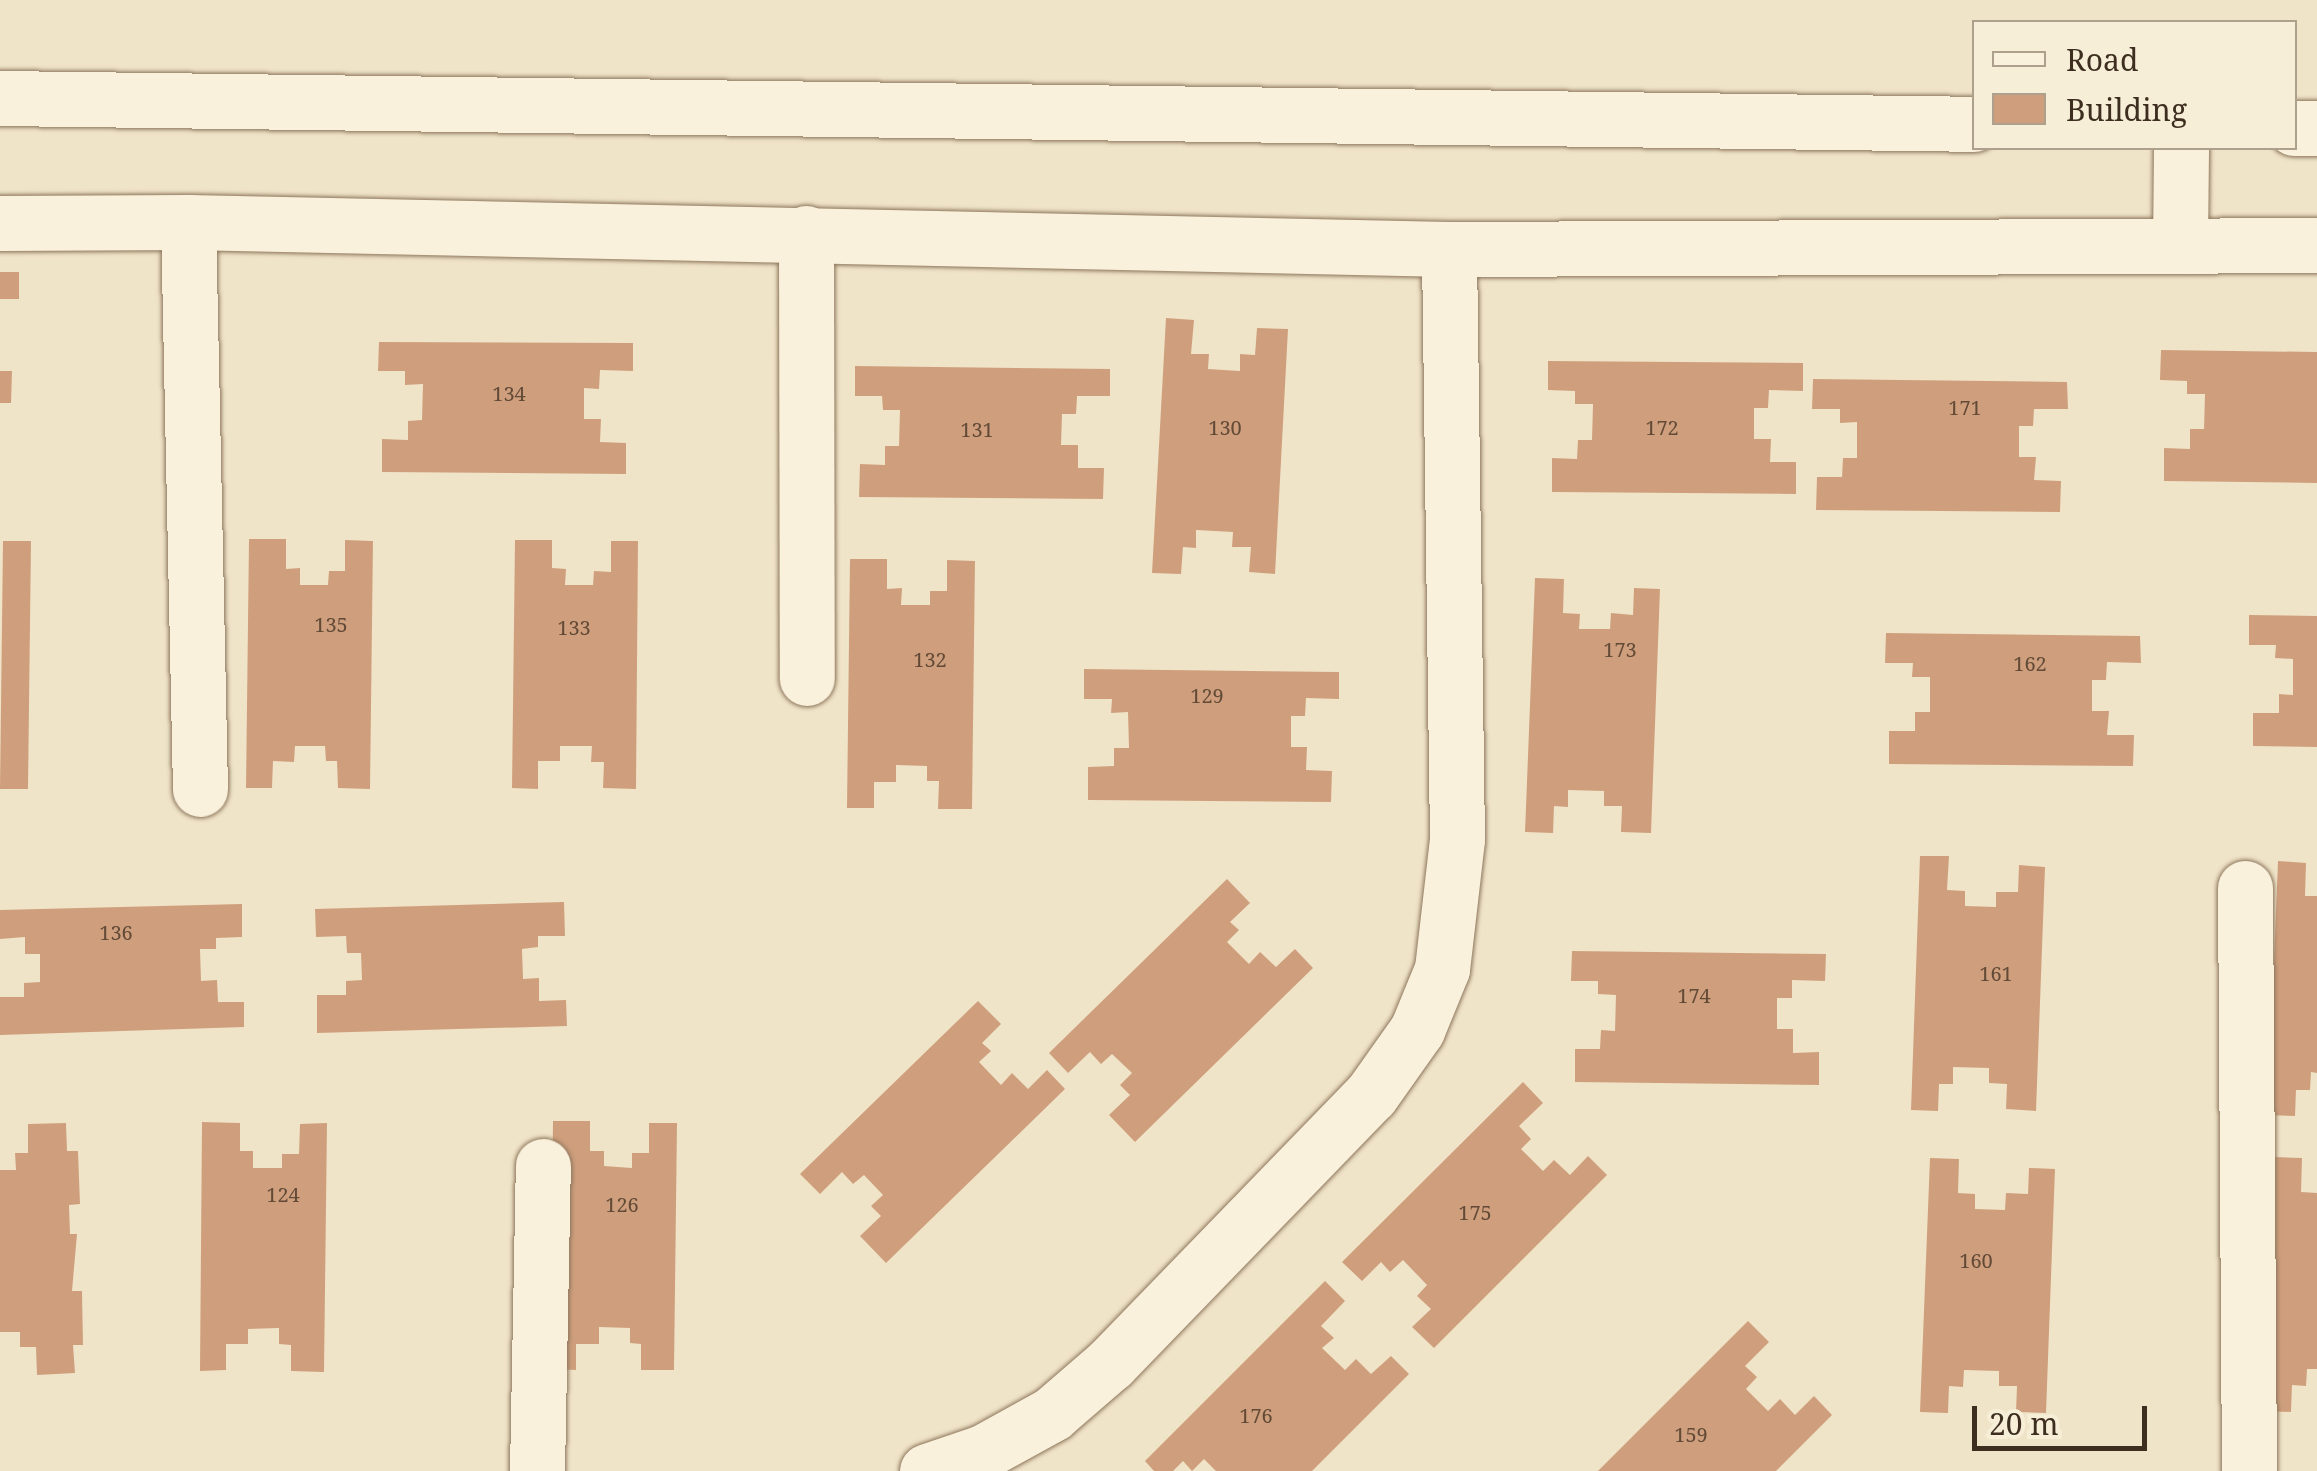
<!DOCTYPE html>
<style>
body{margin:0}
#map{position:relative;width:2317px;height:1471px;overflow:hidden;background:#f0e4c8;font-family:"Noto Serif",serif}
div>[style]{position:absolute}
.building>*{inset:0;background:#cf9f7d}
.roads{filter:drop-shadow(0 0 2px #8d765c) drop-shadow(0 0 2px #8d765c)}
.street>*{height:55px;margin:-27.5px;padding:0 27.5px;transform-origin:27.5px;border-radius:27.5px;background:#faf1dc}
span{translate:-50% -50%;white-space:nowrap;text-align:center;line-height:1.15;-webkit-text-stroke:8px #f7eed8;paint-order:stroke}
.number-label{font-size:20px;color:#624a37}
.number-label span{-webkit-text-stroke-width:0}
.legend{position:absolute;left:1972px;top:20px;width:325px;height:130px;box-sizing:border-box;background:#f7eed8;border:2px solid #ada18e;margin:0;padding:12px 18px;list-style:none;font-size:30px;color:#3d2e20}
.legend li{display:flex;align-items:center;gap:20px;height:50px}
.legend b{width:50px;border:2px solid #ada18e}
.scale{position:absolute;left:1972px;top:1406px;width:175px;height:45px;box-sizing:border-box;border:5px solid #3d2e20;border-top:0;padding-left:12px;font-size:30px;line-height:35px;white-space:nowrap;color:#3d2e20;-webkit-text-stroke:8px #f7eed8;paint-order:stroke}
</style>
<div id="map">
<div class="building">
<div style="clip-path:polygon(0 272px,19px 272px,19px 299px,0 299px)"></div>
<div style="clip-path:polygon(1166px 318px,1194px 320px,1191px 354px,1209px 354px,1208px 369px,1240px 371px,1240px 354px,1255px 355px,1257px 328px,1288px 329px,1275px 574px,1249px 572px,1251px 547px,1232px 547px,1233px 532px,1196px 530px,1196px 548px,1183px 547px,1181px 574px,1152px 573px)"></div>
<div style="clip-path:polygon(379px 342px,633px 343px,633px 371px,600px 370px,599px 389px,584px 388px,584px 419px,601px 419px,600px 442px,626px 443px,626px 474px,382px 472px,382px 439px,408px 440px,408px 421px,422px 420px,423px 384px,405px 385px,405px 371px,378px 371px)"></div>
<div style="clip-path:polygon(2161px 350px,2317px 352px,2317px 483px,2164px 481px,2164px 448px,2190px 449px,2190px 429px,2204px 429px,2205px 394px,2187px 394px,2187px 381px,2160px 380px)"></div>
<div style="clip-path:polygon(1548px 361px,1803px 363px,1803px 391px,1769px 390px,1768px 408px,1754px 408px,1754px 439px,1771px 439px,1770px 462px,1796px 462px,1796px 494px,1552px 492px,1552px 458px,1577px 459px,1578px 440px,1592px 440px,1593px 404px,1575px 404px,1575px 391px,1548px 390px)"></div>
<div style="clip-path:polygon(855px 366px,1110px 369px,1110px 396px,1077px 396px,1076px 414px,1062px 414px,1061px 445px,1078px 445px,1078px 468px,1104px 468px,1103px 499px,859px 497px,860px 464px,885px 465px,885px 446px,899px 446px,900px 410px,883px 410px,882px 396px,855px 396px)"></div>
<div style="clip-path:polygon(0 371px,12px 371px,11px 403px,0 403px)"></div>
<div style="clip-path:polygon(1813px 379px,2067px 382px,2068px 409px,2034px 409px,2033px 426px,2019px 426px,2019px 457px,2036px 457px,2034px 480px,2061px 481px,2060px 512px,1816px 510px,1817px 477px,1842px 477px,1843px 458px,1857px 458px,1857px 422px,1840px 423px,1840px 409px,1812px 409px)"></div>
<div style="clip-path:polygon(249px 539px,286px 539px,286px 569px,300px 568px,300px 585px,328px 585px,329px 571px,345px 571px,345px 540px,373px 541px,370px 789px,338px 788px,337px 761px,326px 761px,325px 746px,295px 746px,294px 762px,273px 761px,272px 788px,246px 788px)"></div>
<div style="clip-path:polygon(515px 540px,552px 540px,552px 568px,566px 569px,565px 585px,593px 585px,594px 571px,611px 572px,611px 541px,638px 541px,636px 789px,603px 788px,604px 762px,591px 762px,592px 746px,560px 746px,560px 761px,538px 761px,538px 789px,512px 788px)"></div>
<div style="clip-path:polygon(3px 541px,31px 541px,28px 789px,0 789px)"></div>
<div style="clip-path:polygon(850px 559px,887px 559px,887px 589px,902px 588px,901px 605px,930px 605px,930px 591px,947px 591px,947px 560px,975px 561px,972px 809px,938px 809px,939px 781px,927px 781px,927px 766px,896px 765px,896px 782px,874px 782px,874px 808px,847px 808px)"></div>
<div style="clip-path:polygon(1535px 578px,1564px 579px,1563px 613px,1580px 614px,1579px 629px,1610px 629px,1611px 613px,1633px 615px,1634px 588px,1660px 589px,1651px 833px,1621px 832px,1622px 806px,1604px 806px,1604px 791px,1568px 790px,1568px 807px,1554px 806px,1553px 833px,1525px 832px)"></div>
<div style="clip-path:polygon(2249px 615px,2317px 616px,2317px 747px,2253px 746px,2253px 713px,2279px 713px,2279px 694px,2293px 695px,2293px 659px,2275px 658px,2276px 645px,2249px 645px)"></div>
<div style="clip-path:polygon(1886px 633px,2140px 636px,2141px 663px,2107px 662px,2106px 680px,2092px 680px,2092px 711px,2109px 711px,2107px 735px,2134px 735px,2133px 766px,1889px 764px,1889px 731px,1915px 731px,1915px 712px,1930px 712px,1930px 677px,1912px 677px,1913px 663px,1885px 663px)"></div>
<div style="clip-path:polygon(1084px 669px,1339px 672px,1339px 699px,1306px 698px,1305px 716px,1291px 716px,1291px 747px,1307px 747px,1306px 770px,1332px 771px,1331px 802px,1088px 800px,1088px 767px,1114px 766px,1114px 748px,1129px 748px,1128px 712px,1111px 713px,1112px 699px,1084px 699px)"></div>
<div style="clip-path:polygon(1920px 856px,1949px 856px,1947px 890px,1965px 891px,1965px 906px,1996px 907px,1996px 892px,2018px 892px,2019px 865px,2045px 867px,2036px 1111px,2006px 1109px,2007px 1084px,1989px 1083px,1989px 1068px,1953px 1067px,1953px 1084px,1939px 1084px,1938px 1111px,1911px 1110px)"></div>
<div style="clip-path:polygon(2278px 861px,2306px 863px,2305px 896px,2317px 896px,2317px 1073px,2311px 1072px,2310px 1090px,2296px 1090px,2295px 1116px,2268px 1115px)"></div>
<div style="clip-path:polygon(1227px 879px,1250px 903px,1230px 922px,1239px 930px,1227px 942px,1249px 964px,1260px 952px,1276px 967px,1295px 949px,1313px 968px,1135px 1142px,1109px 1115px,1130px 1095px,1120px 1085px,1132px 1073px,1112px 1054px,1101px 1064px,1090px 1052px,1068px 1073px,1049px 1053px)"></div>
<div style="clip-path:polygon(564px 902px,565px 936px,538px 936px,538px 947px,522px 949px,523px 979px,539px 978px,539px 1001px,566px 1000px,567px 1026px,317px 1033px,317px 995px,346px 995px,346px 981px,362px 980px,361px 953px,347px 953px,346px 936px,316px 937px,315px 909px)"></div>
<div style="clip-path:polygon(242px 904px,242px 937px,216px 938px,216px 949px,200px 949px,201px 981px,217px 980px,218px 1002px,244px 1002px,244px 1027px,0 1035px,0 997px,24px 997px,24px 983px,40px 982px,40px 954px,25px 954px,25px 937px,0 939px,0 910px)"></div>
<div style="clip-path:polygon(1572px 951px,1826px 954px,1825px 981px,1792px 980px,1792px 998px,1777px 998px,1777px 1029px,1793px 1029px,1793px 1053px,1819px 1052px,1819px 1085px,1575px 1082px,1575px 1049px,1600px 1049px,1601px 1030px,1615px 1031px,1616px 995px,1598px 994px,1598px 981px,1571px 981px)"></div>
<div style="clip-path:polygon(978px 1001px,1001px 1024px,982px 1043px,991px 1051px,979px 1062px,1001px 1085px,1012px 1073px,1028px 1089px,1047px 1070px,1065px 1089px,886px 1263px,860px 1236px,881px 1216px,871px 1206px,883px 1195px,864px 1175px,853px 1184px,842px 1172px,820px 1194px,800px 1174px)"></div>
<div style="clip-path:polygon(1523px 1082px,1543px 1103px,1519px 1126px,1531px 1139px,1521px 1149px,1543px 1171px,1554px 1160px,1570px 1175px,1588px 1156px,1607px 1175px,1434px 1348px,1412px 1327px,1431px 1309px,1417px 1296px,1427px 1285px,1403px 1260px,1390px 1272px,1381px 1262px,1362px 1281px,1342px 1262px)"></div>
<div style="clip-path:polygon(553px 1121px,590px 1121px,590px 1151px,604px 1151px,604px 1166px,632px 1168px,632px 1153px,649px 1153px,649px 1123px,677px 1123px,674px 1370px,641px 1370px,641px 1344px,630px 1343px,630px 1328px,599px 1327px,599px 1344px,576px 1344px,576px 1370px,550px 1369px)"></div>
<div style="clip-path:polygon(202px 1122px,240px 1123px,240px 1151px,253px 1151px,253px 1168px,282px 1168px,282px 1154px,299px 1154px,300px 1124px,327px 1123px,324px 1372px,291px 1371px,291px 1345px,279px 1344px,279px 1328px,248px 1329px,248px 1344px,226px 1344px,226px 1370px,200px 1371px)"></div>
<div style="clip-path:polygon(66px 1123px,67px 1151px,78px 1151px,80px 1204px,69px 1205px,70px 1234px,77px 1234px,72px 1291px,82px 1291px,83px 1345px,73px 1345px,75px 1373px,37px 1375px,36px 1347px,20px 1347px,20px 1332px,0 1332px,0 1170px,16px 1170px,15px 1153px,28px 1153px,28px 1124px)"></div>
<div style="clip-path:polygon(2273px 1157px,2302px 1158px,2301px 1192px,2317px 1193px,2317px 1369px,2307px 1369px,2306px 1386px,2292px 1385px,2291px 1412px,2264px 1411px)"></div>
<div style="clip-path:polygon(1930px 1158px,1959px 1159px,1958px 1193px,1975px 1194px,1975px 1209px,2005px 1210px,2006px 1193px,2028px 1194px,2029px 1168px,2055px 1169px,2046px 1413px,2016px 1412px,2017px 1386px,1999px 1386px,1999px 1371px,1964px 1370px,1963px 1387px,1949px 1386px,1948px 1413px,1920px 1412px)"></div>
<div style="clip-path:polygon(1325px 1281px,1345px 1301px,1321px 1326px,1334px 1338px,1322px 1348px,1345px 1370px,1356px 1359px,1371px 1374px,1391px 1356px,1409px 1374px,1312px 1471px,1216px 1471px,1204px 1459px,1192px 1471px,1183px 1461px,1173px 1471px,1154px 1471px,1145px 1461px)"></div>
<div style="clip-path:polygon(1748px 1321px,1769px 1342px,1745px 1366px,1757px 1377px,1746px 1389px,1768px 1411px,1780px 1399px,1795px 1415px,1814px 1396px,1832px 1415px,1776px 1471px,1598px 1471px)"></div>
</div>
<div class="roads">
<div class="street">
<div style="left:0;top:98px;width:1974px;rotate:0.75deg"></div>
<div style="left:2294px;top:128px;width:23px"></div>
<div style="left:188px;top:222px;width:567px;rotate:88.79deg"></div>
<div style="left:0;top:223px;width:188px;rotate:-0.3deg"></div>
<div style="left:188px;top:222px;width:1261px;rotate:1.23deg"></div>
<div style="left:1449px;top:249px;width:868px;rotate:-0.26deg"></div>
<div style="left:806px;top:233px;width:445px;rotate:89.9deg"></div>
<div style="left:2180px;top:245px;width:97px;rotate:-89.4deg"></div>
<div style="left:2245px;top:888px;width:583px;rotate:89.61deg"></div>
<div style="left:537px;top:1471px;width:305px;rotate:-88.9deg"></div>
<div style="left:927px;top:1471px;width:59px;rotate:-18.7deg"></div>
<div style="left:983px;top:1452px;width:79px;rotate:-28.8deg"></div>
<div style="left:1052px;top:1414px;width:78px;rotate:-40.8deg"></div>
<div style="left:1111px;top:1363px;width:373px;rotate:-45.9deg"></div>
<div style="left:1371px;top:1095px;width:80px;rotate:-54.7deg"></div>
<div style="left:1417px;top:1030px;width:66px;rotate:-67.7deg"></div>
<div style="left:1442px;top:969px;width:131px;rotate:-83.4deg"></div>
<div style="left:1457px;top:839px;width:590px;rotate:-90.78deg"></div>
</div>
</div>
<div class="number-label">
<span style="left:509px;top:393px">134</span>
<span style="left:1965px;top:407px">171</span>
<span style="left:1225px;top:427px">130</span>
<span style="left:1662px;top:427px">172</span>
<span style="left:977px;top:429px">131</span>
<span style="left:331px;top:624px">135</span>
<span style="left:574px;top:627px">133</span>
<span style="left:1620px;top:649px">173</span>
<span style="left:930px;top:659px">132</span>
<span style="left:2030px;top:663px">162</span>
<span style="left:1207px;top:695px">129</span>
<span style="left:116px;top:932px">136</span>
<span style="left:1996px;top:973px">161</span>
<span style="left:1694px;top:995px">174</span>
<span style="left:283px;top:1194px">124</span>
<span style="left:622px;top:1204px">126</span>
<span style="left:1475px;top:1212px">175</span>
<span style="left:1976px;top:1260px">160</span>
<span style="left:1256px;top:1415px">176</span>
<span style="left:1691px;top:1434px">159</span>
</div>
<ul class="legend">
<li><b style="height:12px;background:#faf1dc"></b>Road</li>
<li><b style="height:28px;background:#cf9f7d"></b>Building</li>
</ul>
<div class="scale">20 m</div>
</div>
